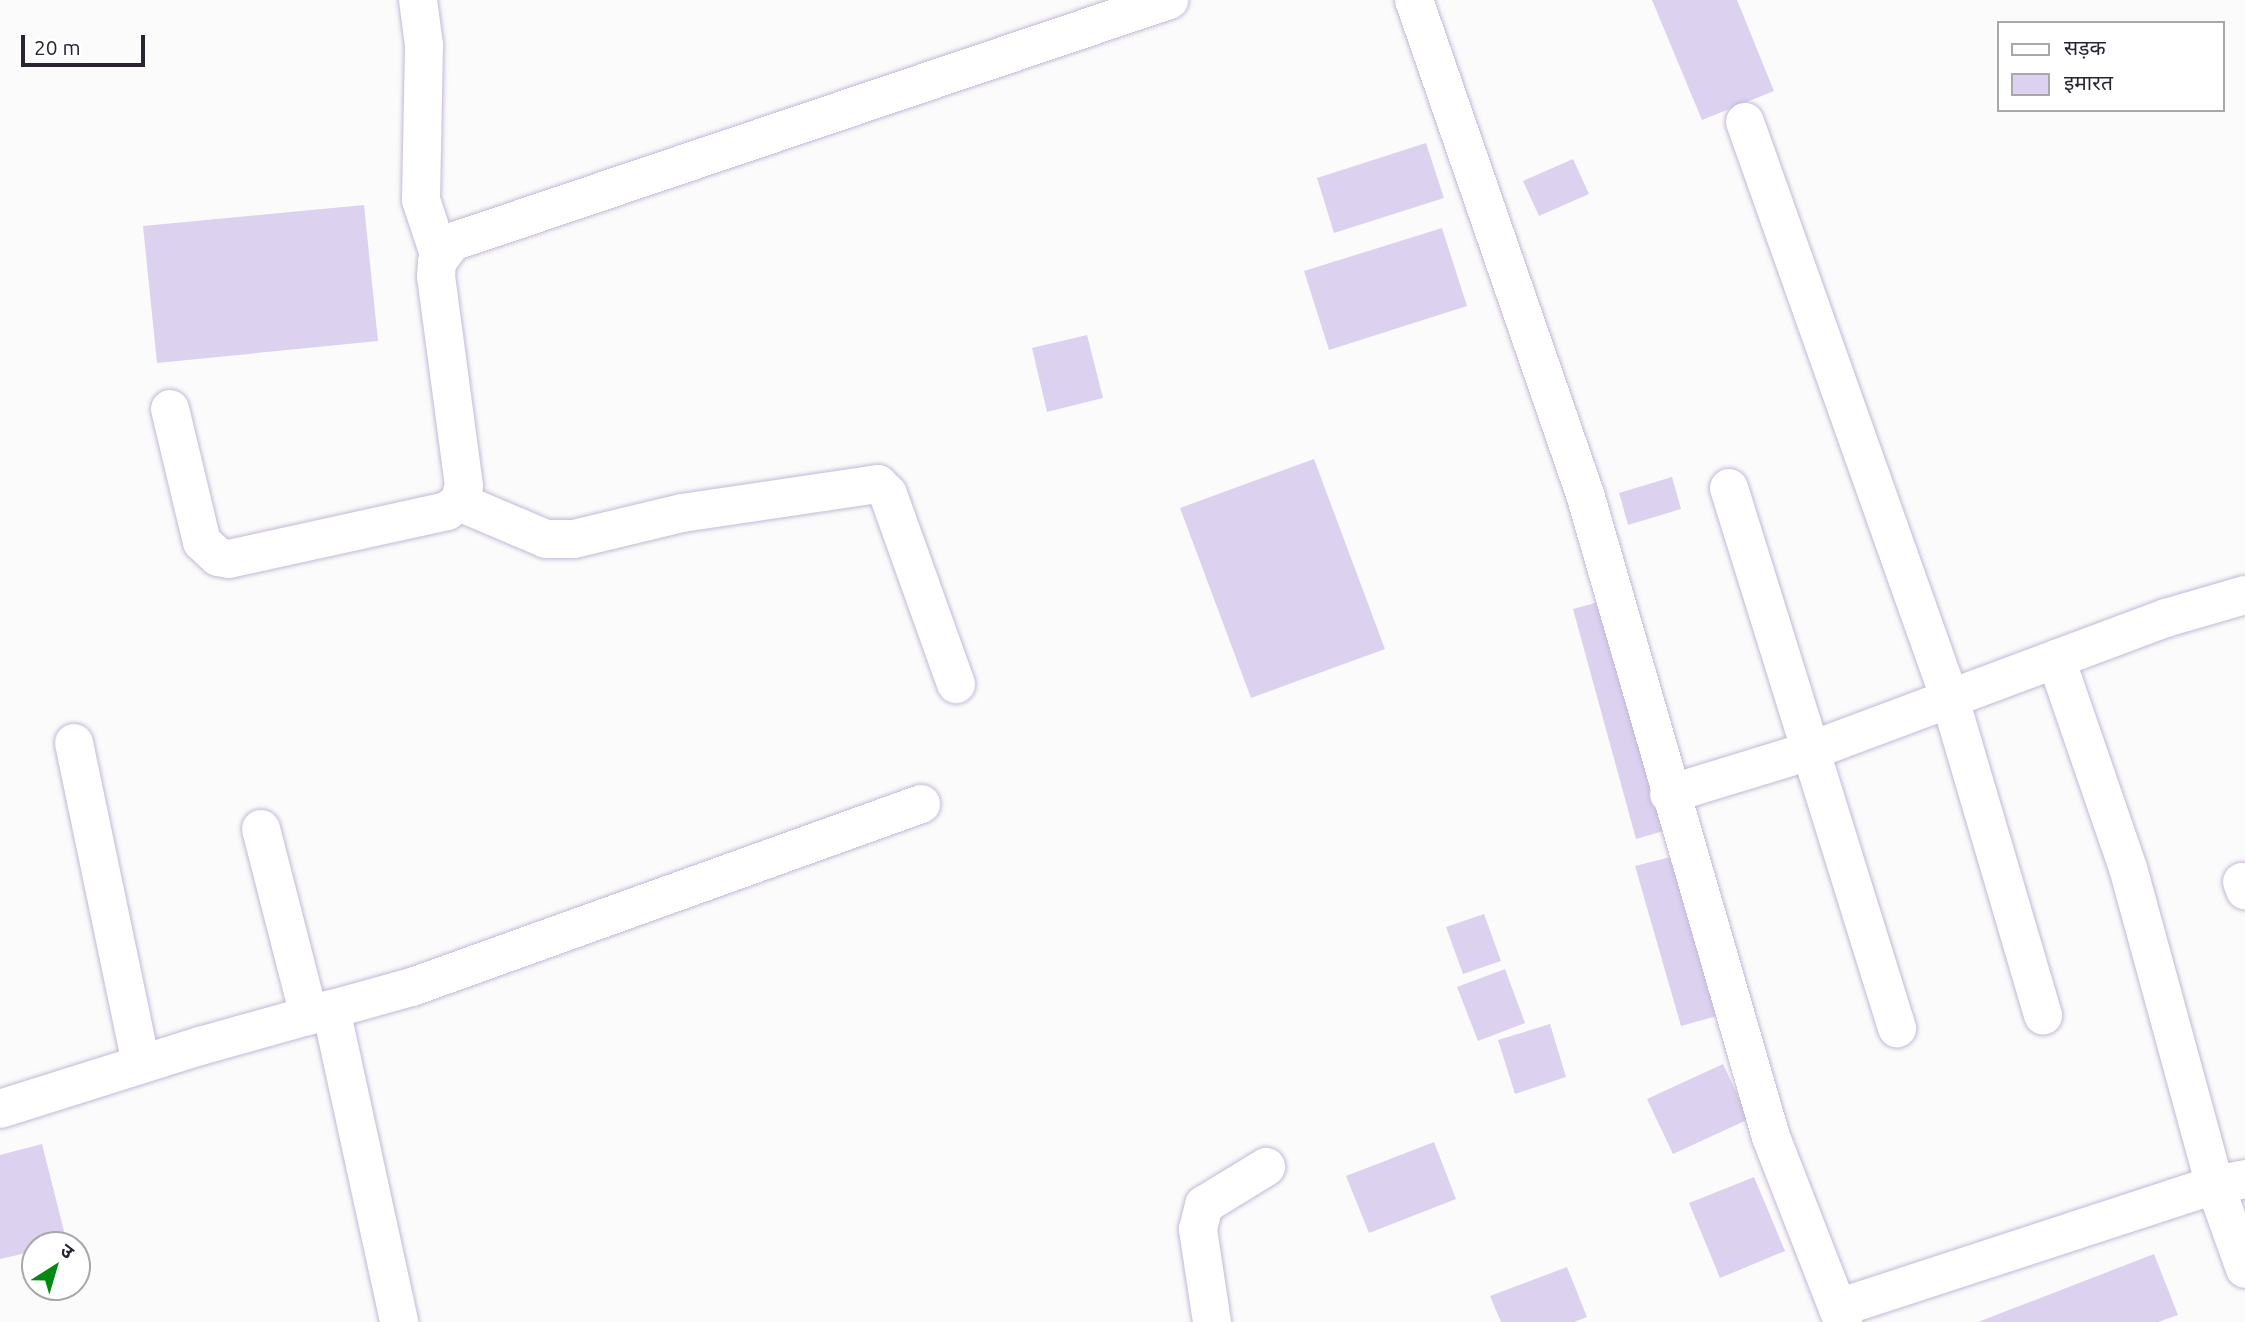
<!DOCTYPE html>
<meta charset="utf-8">
<style>
body{margin:0}
#map{position:relative;width:2245px;height:1322px;overflow:hidden;background:#fbfbfb;font-family:Ubuntu,"Noto Sans Devanagari",sans-serif}
div>[style]{position:absolute}
.building>*{inset:0;background:#ddd1f0}
.roads{filter:drop-shadow(0 0 2px #c4b8d6) drop-shadow(0 0 2px #c4b8d6)}
.street>*{height:38px;margin:-19px;padding:0 19px;transform-origin:19px;border-radius:19px;background:#fff}
span{translate:-50% -50%;white-space:nowrap;text-align:center;line-height:1.15;-webkit-text-stroke:7px #fff;paint-order:stroke}
.legend{position:absolute;left:1997px;top:21px;width:228px;height:91px;box-sizing:border-box;background:#fff;border:2px solid #a9a7ac;margin:0;padding:9px 12px;list-style:none;font-size:21px;color:#292430}
.legend li{display:flex;align-items:center;gap:14px;height:35px}
.legend b{width:35px;border:2px solid #a9a7ac}
.north{position:absolute;left:21px;top:1231px;width:70px;height:70px;box-sizing:border-box;background:#fff;border:2px solid #a9a7ac;border-radius:50%;rotate:37deg;font-size:19px;font-weight:700;line-height:28px;text-align:center;color:#292430}
.north::after{content:'';display:block;margin:auto;width:24px;height:32px;background:#028913;clip-path:polygon(50% 0,100% 100%,50% 72%,0 100%)}
.scale{position:absolute;left:21px;top:35px;width:124px;height:32px;box-sizing:border-box;border:4px solid #292430;border-top:0;padding-left:9px;font-size:21px;line-height:24px;white-space:nowrap;color:#292430;-webkit-text-stroke:5px #fff;paint-order:stroke}
</style>
<div id="map">
<div class="building">
<div style="clip-path:polygon(1652px 0,1737px 0,1774px 91px,1702px 120px)"></div>
<div style="clip-path:polygon(1426px 143px,1444px 198px,1334px 233px,1317px 178px)"></div>
<div style="clip-path:polygon(1573px 159px,1589px 194px,1539px 216px,1523px 181px)"></div>
<div style="clip-path:polygon(364px 205px,378px 341px,157px 363px,143px 226px)"></div>
<div style="clip-path:polygon(1442px 228px,1467px 306px,1329px 350px,1304px 271px)"></div>
<div style="clip-path:polygon(1087px 335px,1103px 398px,1047px 412px,1032px 348px)"></div>
<div style="clip-path:polygon(1314px 459px,1385px 649px,1251px 698px,1180px 508px)"></div>
<div style="clip-path:polygon(1672px 477px,1681px 509px,1628px 525px,1619px 493px)"></div>
<div style="clip-path:polygon(1610px 599px,1674px 828px,1636px 839px,1573px 609px)"></div>
<div style="clip-path:polygon(1678px 855px,1724px 1014px,1681px 1026px,1635px 866px)"></div>
<div style="clip-path:polygon(1484px 914px,1501px 961px,1463px 974px,1446px 927px)"></div>
<div style="clip-path:polygon(1505px 969px,1525px 1023px,1478px 1041px,1457px 987px)"></div>
<div style="clip-path:polygon(1550px 1024px,1566px 1077px,1515px 1094px,1498px 1040px)"></div>
<div style="clip-path:polygon(1723px 1064px,1749px 1119px,1673px 1154px,1647px 1099px)"></div>
<div style="clip-path:polygon(1434px 1142px,1456px 1199px,1369px 1233px,1346px 1176px)"></div>
<div style="clip-path:polygon(42px 1144px,67px 1243px,35px 1245px,35px 1251px,0 1259px,0 1155px)"></div>
<div style="clip-path:polygon(1754px 1177px,1785px 1251px,1720px 1278px,1689px 1203px)"></div>
<div style="clip-path:polygon(2154px 1254px,2178px 1315px,2158px 1322px,1978px 1322px)"></div>
<div style="clip-path:polygon(1567px 1267px,1587px 1317px,1574px 1322px,1501px 1322px,1490px 1296px)"></div>
</div>
<div class="roads">
<div class="street">
<div style="left:418px;top:0;width:45px;rotate:82.4deg"></div>
<div style="left:424px;top:45px;width:155px;rotate:91.1deg"></div>
<div style="left:421px;top:200px;width:60px;rotate:71.6deg"></div>
<div style="left:1414px;top:0;width:523px;rotate:70.91deg"></div>
<div style="left:1585px;top:494px;width:669px;rotate:73.87deg"></div>
<div style="left:1771px;top:1137px;width:199px;rotate:68.7deg"></div>
<div style="left:1745px;top:122px;width:612px;rotate:70.44deg"></div>
<div style="left:1950px;top:699px;width:330px;rotate:73.6deg"></div>
<div style="left:170px;top:409px;width:137px;rotate:76.5deg"></div>
<div style="left:202px;top:542px;width:22px;rotate:43deg"></div>
<div style="left:218px;top:557px;width:11px;rotate:10deg"></div>
<div style="left:229px;top:559px;width:223px;rotate:-12.4deg"></div>
<div style="left:447px;top:511px;width:15px;rotate:-37deg"></div>
<div style="left:459px;top:502px;width:17px;rotate:-73deg"></div>
<div style="left:464px;top:486px;width:211px;rotate:-97.6deg"></div>
<div style="left:436px;top:277px;width:15px;rotate:-86deg"></div>
<div style="left:437px;top:262px;width:25px;rotate:-53deg"></div>
<div style="left:452px;top:242px;width:757px;rotate:-18.65deg"></div>
<div style="left:1729px;top:488px;width:566px;rotate:72.72deg"></div>
<div style="left:459px;top:502px;width:95px;rotate:23deg"></div>
<div style="left:546px;top:539px;width:28px"></div>
<div style="left:574px;top:539px;width:111px;rotate:-13.5deg"></div>
<div style="left:682px;top:513px;width:198px;rotate:-8.4deg"></div>
<div style="left:878px;top:484px;width:14px;rotate:45deg"></div>
<div style="left:888px;top:494px;width:202px;rotate:70.3deg"></div>
<div style="left:2056px;top:659px;width:221px;rotate:71deg"></div>
<div style="left:2128px;top:868px;width:329px;rotate:74.7deg"></div>
<div style="left:2215px;top:1185px;width:89px;rotate:70.3deg"></div>
<div style="left:74px;top:743px;width:328px;rotate:78.2deg"></div>
<div style="left:1669px;top:794px;width:147px;rotate:-17deg"></div>
<div style="left:1810px;top:751px;width:380px;rotate:-20.5deg"></div>
<div style="left:2166px;top:618px;width:82px;rotate:-16.2deg"></div>
<div style="left:261px;top:829px;width:193px;rotate:75.6deg"></div>
<div style="left:2242px;top:882px;width:9px;rotate:69deg"></div>
<div style="left:331px;top:1009px;width:320px;rotate:77.7deg"></div>
<div style="left:0;top:1109px;width:210px;rotate:-17.5deg"></div>
<div style="left:200px;top:1046px;width:220px;rotate:-15.6deg"></div>
<div style="left:412px;top:987px;width:541px;rotate:-19.77deg"></div>
<div style="left:1838px;top:1308px;width:397px;rotate:-18.1deg"></div>
<div style="left:2215px;top:1185px;width:31px;rotate:-11deg"></div>
<div style="left:1212px;top:1322px;width:94px;rotate:-98.6deg"></div>
<div style="left:1198px;top:1229px;width:25px;rotate:-76deg"></div>
<div style="left:1204px;top:1205px;width:73px;rotate:-31.5deg"></div>
</div>
</div>
<ul class="legend">
<li><b style="height:9px;background:#fff"></b>सड़क</li>
<li><b style="height:19px;background:#ddd1f0"></b>इमारत</li>
</ul>
<div class="north">उ</div>
<div class="scale">20 m</div>
</div>
